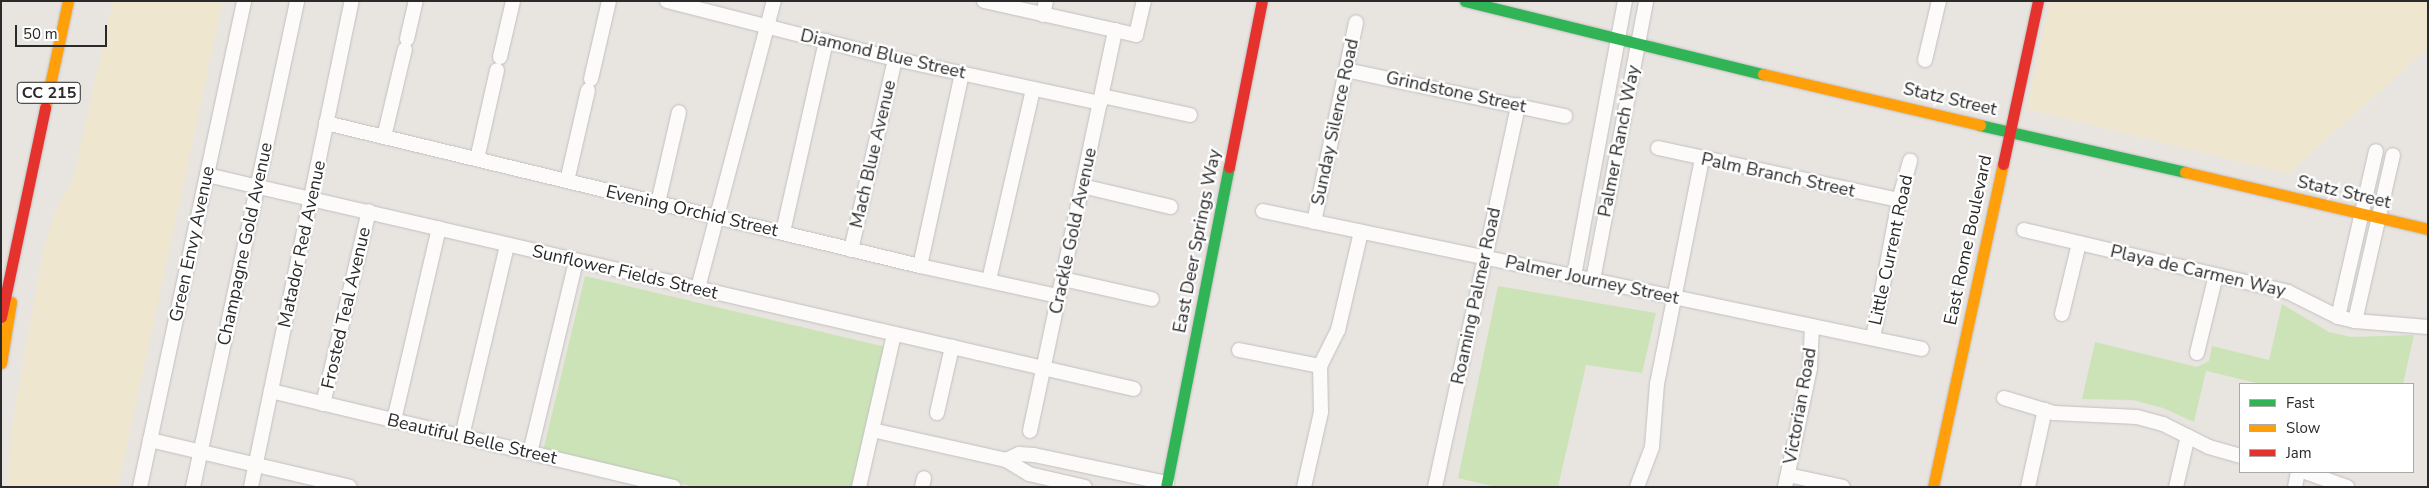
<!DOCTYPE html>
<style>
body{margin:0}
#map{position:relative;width:2429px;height:488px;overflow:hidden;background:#e8e4e0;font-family:"Nunito Sans",sans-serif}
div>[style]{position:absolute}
.green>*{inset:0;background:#cce3b8}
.sand>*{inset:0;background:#eee6ce}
.roads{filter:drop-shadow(0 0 1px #c2c0c1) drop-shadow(0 0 1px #c2c0c1)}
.street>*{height:14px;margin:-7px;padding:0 7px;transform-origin:7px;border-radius:7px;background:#fcfbfa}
.fast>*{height:11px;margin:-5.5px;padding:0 5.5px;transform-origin:5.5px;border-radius:5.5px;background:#30b455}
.slow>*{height:11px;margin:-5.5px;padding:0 5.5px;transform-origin:5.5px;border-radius:5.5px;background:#ff9f0a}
.jam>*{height:11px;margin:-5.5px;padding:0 5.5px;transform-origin:5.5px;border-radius:5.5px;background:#e5322d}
span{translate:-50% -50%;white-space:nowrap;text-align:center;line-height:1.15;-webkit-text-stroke:4.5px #fff;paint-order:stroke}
.shield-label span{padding:1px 4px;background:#fff;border:1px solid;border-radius:4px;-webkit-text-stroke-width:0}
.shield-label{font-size:16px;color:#2a2a2a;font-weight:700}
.street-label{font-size:18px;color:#2a2a2a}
.frame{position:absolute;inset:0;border:2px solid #2a2a2a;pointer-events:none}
.legend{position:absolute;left:2239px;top:383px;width:175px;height:90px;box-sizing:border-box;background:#fff;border:1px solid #aaa;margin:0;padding:6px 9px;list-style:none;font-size:15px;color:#2a2a2a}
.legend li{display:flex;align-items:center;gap:10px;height:25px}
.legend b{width:25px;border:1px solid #aaa}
.scale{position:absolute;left:15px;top:25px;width:92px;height:22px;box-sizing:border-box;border:2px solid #2a2a2a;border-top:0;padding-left:6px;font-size:15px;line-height:18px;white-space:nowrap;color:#2a2a2a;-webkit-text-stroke:4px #fff;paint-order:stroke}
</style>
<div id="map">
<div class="green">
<div style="clip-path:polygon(585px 276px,886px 347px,854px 487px,695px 487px,543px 451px)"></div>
<div style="clip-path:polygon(1498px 286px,1656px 313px,1642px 373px,1586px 365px,1558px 487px,1496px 487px,1458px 478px)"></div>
<div style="clip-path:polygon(2282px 304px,2329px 332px,2351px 337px,2414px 335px,2403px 384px,2261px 384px,2206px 371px,2194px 422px,2163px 408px,2133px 400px,2082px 399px,2095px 342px,2197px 367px,2209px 361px,2212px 346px,2269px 360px)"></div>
</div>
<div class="sand">
<div style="clip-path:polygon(113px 1px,223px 1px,118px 487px,7px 487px,12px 425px,43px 250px,54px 214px,73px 179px)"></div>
<div style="clip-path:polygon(2050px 1px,2428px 1px,2428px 48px,2288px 174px,2027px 109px)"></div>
</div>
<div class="roads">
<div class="street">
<div style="left:667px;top:1px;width:235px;rotate:14.3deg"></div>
<div style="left:895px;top:59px;width:210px;rotate:12.1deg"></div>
<div style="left:984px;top:1px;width:156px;rotate:12.6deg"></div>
<div style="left:1136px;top:35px;width:35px;rotate:-77deg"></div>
<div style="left:1043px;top:15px;width:14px;rotate:-78deg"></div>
<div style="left:407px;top:39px;width:39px;rotate:-77deg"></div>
<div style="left:500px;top:57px;width:57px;rotate:-76.9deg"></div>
<div style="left:1925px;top:60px;width:61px;rotate:-76.7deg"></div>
<div style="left:1346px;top:70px;width:224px;rotate:11.9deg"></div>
<div style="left:591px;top:79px;width:80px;rotate:-77deg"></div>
<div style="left:1102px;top:96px;width:90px;rotate:12.2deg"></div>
<div style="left:326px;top:123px;width:611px;rotate:13.54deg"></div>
<div style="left:920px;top:266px;width:141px;rotate:12.3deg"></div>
<div style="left:384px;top:137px;width:90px;rotate:-76.6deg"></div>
<div style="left:1658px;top:148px;width:247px;rotate:12.2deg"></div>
<div style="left:477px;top:159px;width:91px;rotate:-77.3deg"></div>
<div style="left:207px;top:175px;width:951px;rotate:13deg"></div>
<div style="left:567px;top:181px;width:93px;rotate:-77deg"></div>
<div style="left:1082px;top:186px;width:91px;rotate:13.3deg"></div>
<div style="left:658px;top:203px;width:93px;rotate:-77deg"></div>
<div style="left:1263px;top:211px;width:673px;rotate:11.83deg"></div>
<div style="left:1314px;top:222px;width:204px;rotate:-78.1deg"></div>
<div style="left:2024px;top:230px;width:271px;rotate:13.2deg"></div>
<div style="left:2288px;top:292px;width:56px;rotate:26.6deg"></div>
<div style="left:2338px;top:317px;width:17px;rotate:13deg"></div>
<div style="left:2355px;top:321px;width:73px;rotate:4.7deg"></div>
<div style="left:783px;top:232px;width:196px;rotate:-77.3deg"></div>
<div style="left:851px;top:250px;width:196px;rotate:-77deg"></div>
<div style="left:920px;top:266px;width:198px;rotate:-77.7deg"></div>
<div style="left:1574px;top:276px;width:280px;rotate:-79.5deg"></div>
<div style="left:1063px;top:279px;width:91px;rotate:12.7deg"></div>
<div style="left:989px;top:280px;width:196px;rotate:-77deg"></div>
<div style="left:1593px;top:280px;width:284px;rotate:-79.2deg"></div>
<div style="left:698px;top:288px;width:297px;rotate:-75.2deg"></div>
<div style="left:2062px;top:314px;width:73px;rotate:-76.5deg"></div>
<div style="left:2338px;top:317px;width:170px;rotate:-77.1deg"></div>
<div style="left:2355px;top:321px;width:170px;rotate:-77.1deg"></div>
<div style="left:1873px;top:338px;width:140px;rotate:-79.3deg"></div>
<div style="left:1899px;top:200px;width:41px;rotate:-74.2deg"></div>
<div style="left:1239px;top:350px;width:83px;rotate:11.2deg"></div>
<div style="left:2197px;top:353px;width:80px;rotate:-76.3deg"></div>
<div style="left:271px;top:391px;width:414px;rotate:13.4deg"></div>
<div style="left:2004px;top:398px;width:52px;rotate:16.7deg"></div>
<div style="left:2054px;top:413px;width:83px;rotate:2.8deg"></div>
<div style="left:2137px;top:417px;width:27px;rotate:15deg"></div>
<div style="left:2163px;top:424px;width:51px;rotate:26.6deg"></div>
<div style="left:2209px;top:447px;width:32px;rotate:16deg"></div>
<div style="left:323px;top:404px;width:198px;rotate:-76.6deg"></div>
<div style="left:937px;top:413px;width:68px;rotate:-77.2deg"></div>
<div style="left:394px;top:420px;width:197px;rotate:-76.8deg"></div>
<div style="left:872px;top:430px;width:137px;rotate:12.6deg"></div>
<div style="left:1006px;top:460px;width:27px;rotate:31deg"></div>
<div style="left:1029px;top:474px;width:57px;rotate:13.1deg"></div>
<div style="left:1030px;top:431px;width:410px;rotate:-78deg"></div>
<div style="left:462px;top:436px;width:196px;rotate:-76.7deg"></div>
<div style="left:150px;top:440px;width:205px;rotate:13.2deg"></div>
<div style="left:530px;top:453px;width:197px;rotate:-76.5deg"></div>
<div style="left:1006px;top:460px;width:14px;rotate:-25deg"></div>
<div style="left:1019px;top:454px;width:15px;rotate:4deg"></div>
<div style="left:1034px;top:455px;width:136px;rotate:11.9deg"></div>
<div style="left:2305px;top:472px;width:45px;rotate:19.7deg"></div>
<div style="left:1788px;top:475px;width:56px;rotate:12.3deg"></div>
<div style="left:140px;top:487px;width:497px;rotate:-77.9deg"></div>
<div style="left:193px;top:487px;width:497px;rotate:-77.9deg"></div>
<div style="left:251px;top:487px;width:496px;rotate:-78.3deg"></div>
<div style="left:859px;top:487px;width:157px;rotate:-77.1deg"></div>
<div style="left:922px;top:487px;width:9px;rotate:-77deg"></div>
<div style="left:1304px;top:487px;width:77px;rotate:-77.2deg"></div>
<div style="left:1321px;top:412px;width:46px;rotate:-91.2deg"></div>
<div style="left:1320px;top:366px;width:40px;rotate:-63.4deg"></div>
<div style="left:1338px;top:330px;width:101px;rotate:-76.8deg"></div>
<div style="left:1435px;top:487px;width:391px;rotate:-77.7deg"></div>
<div style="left:1637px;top:487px;width:43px;rotate:-69.4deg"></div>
<div style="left:1652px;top:447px;width:63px;rotate:-85.5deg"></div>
<div style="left:1657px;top:384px;width:229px;rotate:-78.7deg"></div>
<div style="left:1785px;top:487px;width:122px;rotate:-78.1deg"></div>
<div style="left:1810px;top:368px;width:42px;rotate:-87.3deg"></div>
<div style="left:2028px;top:487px;width:79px;rotate:-77.6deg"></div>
<div style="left:2176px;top:487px;width:52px;rotate:-76.8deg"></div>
<div style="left:2295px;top:487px;width:15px;rotate:-79deg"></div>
</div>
<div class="fast">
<div style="left:1465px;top:1px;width:307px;rotate:13.8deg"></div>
<div style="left:1980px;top:125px;width:210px;rotate:12.9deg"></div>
<div style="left:1166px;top:487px;width:326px;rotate:-78.9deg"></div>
</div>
<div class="slow">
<div style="left:1763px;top:74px;width:223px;rotate:13.2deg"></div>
<div style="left:45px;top:108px;width:109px;rotate:-77.9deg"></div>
<div style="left:2185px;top:172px;width:250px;rotate:13.2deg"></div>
<div style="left:1px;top:363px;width:62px;rotate:-80.7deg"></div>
<div style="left:1933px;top:487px;width:330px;rotate:-77.8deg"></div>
</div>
<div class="jam">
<div style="left:2003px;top:164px;width:167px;rotate:-77.9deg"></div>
<div style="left:1229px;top:167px;width:169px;rotate:-78.8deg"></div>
<div style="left:1px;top:317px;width:214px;rotate:-78.1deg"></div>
</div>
</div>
<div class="shield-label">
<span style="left:49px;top:93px">CC 215</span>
</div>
<div class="street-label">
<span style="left:883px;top:54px;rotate:13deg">Diamond Blue Street</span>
<span style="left:1456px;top:92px;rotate:12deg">Grindstone Street</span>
<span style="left:1950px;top:99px;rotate:13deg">Statz Street</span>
<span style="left:1335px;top:122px;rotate:-78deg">Sunday Silence Road</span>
<span style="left:1619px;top:141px;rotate:-79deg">Palmer Ranch Way</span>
<span style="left:873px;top:154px;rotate:-77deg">Mach Blue Avenue</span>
<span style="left:1778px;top:175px;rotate:12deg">Palm Branch Street</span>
<span style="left:2344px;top:192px;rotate:13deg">Statz Street</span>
<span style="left:692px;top:211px;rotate:13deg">Evening Orchid Street</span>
<span style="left:1073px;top:231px;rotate:-78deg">Crackle Gold Avenue</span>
<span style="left:1968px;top:240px;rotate:-78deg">East Rome Boulevard</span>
<span style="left:1197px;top:241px;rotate:-79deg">East Deer Springs Way</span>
<span style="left:192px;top:244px;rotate:-78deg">Green Envy Avenue</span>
<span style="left:245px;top:244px;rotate:-78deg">Champagne Gold Avenue</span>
<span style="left:302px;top:244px;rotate:-78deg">Matador Red Avenue</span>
<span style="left:1891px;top:250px;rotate:-78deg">Little Current Road</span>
<span style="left:2198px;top:271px;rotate:13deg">Playa de Carmen Way</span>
<span style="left:625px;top:272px;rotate:13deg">Sunflower Fields Street</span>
<span style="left:1592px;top:280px;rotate:12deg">Palmer Journey Street</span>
<span style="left:1476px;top:296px;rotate:-78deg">Roaming Palmer Road</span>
<span style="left:346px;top:308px;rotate:-77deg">Frosted Teal Avenue</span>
<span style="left:1800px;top:406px;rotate:-80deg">Victorian Road</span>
<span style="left:472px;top:439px;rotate:13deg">Beautiful Belle Street</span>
</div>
<div class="frame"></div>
<ul class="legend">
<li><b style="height:6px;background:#30b455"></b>Fast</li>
<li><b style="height:6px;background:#ff9f0a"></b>Slow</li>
<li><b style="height:6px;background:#e5322d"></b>Jam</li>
</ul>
<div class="scale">50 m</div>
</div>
